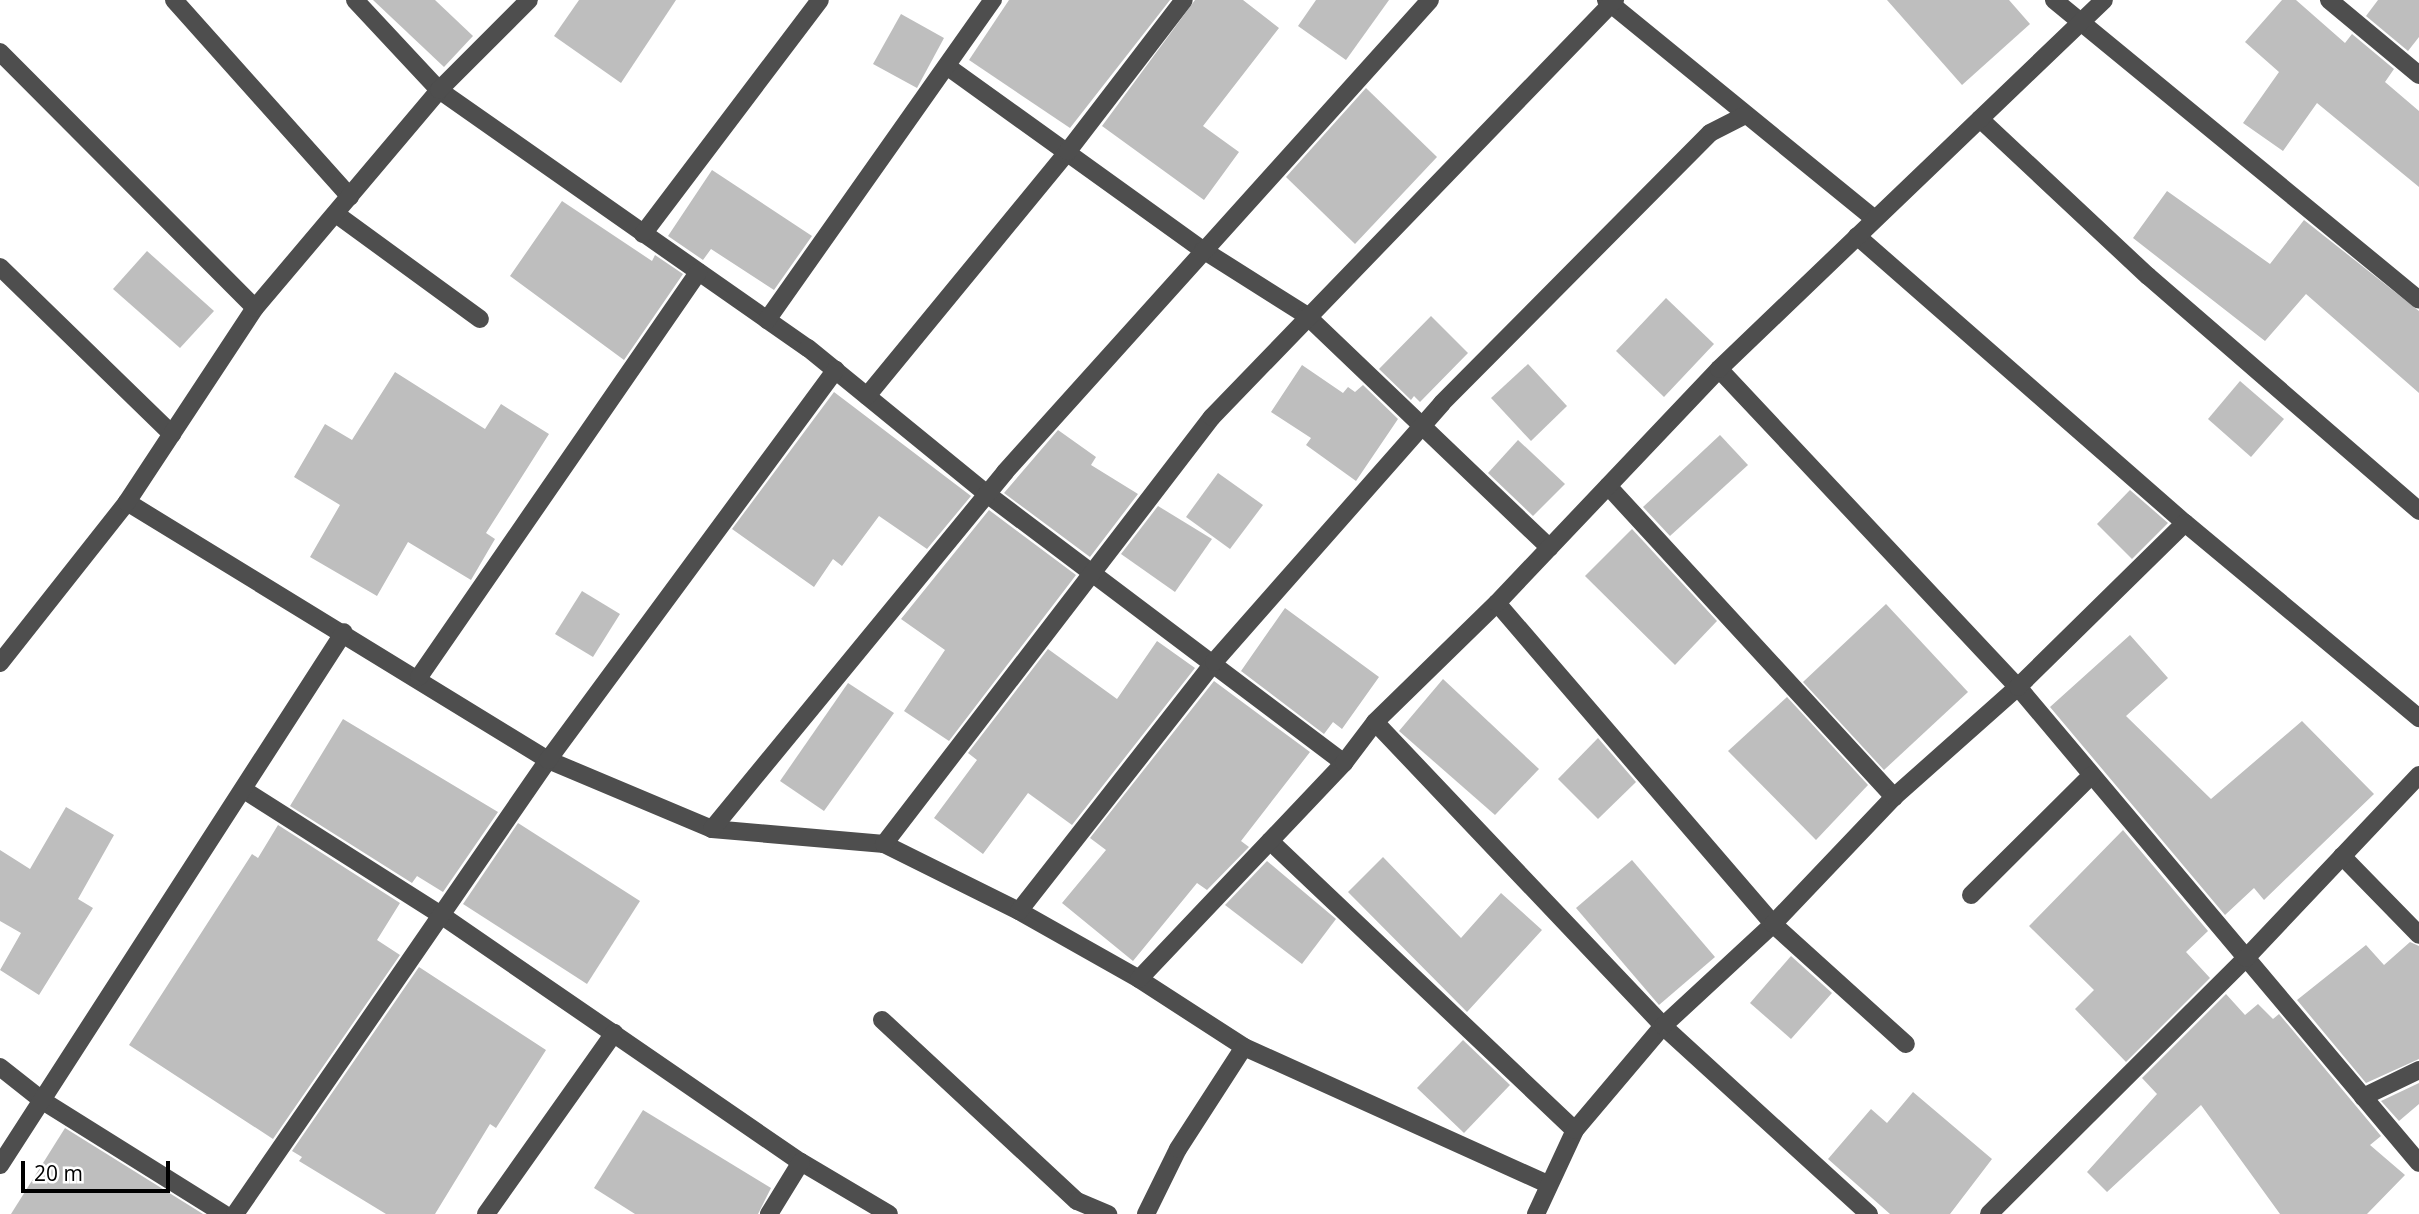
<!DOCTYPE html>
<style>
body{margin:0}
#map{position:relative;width:2419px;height:1214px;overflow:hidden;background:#fff;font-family:"Open Sans",sans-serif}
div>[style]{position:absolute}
.building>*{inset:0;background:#bebebe}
.minor>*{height:18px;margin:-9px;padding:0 9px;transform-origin:9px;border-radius:9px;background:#4e4e4e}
span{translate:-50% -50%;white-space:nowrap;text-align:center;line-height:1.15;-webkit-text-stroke:7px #fff;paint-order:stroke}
.scale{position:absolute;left:21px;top:1161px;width:149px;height:32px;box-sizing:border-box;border:4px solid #000;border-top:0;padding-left:9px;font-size:21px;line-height:24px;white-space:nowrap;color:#000;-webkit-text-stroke:5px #fff;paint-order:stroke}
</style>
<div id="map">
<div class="building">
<div style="clip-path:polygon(373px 0,435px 0,473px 36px,444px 67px)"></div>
<div style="clip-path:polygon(579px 0,676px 0,621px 83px,554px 36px)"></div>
<div style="clip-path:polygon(1009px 0,1170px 0,1070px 128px,969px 60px)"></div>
<div style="clip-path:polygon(1195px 0,1243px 0,1279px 28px,1203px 126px,1239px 152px,1204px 200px,1102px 126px)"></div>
<div style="clip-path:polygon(1316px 0,1389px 0,1346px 60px,1298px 26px)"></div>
<div style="clip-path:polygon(1887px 0,2009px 0,2030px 24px,1962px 85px)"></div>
<div style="clip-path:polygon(2282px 0,2296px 0,2345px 43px,2352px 34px,2394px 69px,2385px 82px,2419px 111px,2419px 187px,2317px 103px,2283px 151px,2243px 123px,2279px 72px,2245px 42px)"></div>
<div style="clip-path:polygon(2378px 0,2419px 0,2419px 37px,2408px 51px,2366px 16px)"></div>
<div style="clip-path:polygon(901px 14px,944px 38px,917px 88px,873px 64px)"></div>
<div style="clip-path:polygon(1366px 88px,1437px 157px,1355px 244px,1286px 177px)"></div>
<div style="clip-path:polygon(712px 170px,812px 236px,774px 290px,711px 249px,703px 260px,668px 236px)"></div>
<div style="clip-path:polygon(2167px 191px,2270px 264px,2304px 220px,2419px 311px,2419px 393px,2306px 294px,2265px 341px,2133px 238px)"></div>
<div style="clip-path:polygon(562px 201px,652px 261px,655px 255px,683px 274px,624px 360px,510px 276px)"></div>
<div style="clip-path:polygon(147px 251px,214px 311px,180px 348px,113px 289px)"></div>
<div style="clip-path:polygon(1666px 298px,1714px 344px,1664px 397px,1616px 351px)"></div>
<div style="clip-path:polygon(1431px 316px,1468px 353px,1420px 402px,1414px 396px,1411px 400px,1379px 369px)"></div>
<div style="clip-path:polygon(1528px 364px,1567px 406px,1531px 441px,1491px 398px)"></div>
<div style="clip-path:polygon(1302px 365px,1343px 393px,1348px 387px,1355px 392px,1363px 385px,1398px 419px,1356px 481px,1306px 445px,1311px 438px,1271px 412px)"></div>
<div style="clip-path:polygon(395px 372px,485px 429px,501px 404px,549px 434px,486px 533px,495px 539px,471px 580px,408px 542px,377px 596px,310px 557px,340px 505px,294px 477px,325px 424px,352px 440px)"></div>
<div style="clip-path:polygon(2240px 381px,2284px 419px,2251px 457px,2208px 419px)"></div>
<div style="clip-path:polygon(834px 392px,971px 496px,927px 549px,879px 516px,842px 566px,833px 559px,814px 587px,732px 529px)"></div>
<div style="clip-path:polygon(1058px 430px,1096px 457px,1091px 465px,1138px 494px,1090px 557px,1004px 493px)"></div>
<div style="clip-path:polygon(1720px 435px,1748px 465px,1670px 536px,1643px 507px)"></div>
<div style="clip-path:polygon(1518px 440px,1565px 484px,1533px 516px,1488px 473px)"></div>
<div style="clip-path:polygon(1218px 473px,1263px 505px,1230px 549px,1186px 517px)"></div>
<div style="clip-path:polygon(2130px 490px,2168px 523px,2132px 559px,2097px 524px)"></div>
<div style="clip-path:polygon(1158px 506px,1212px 539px,1175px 592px,1121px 554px)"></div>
<div style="clip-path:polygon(989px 510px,1076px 575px,949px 741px,904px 711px,945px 650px,901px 619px)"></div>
<div style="clip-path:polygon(1632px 529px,1717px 621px,1675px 665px,1585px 576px)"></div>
<div style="clip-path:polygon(582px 591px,620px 614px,593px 657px,555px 634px)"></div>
<div style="clip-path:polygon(1886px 604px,1968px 692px,1884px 770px,1803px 682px)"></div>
<div style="clip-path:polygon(1285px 608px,1379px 677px,1342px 729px,1333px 722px,1324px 734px,1241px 671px)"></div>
<div style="clip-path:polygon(2130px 635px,2168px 678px,2126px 716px,2211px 799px,2302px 721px,2374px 794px,2264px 900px,2254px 888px,2225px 915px,2050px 707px)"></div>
<div style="clip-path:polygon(1157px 641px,1195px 668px,1072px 825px,1028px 793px,983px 854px,934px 818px,977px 760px,968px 753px,1048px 649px,1117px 699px)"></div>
<div style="clip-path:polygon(1443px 679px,1539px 769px,1495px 815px,1399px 731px)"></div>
<div style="clip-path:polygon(1214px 681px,1310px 752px,1241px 841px,1249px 847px,1207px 890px,1197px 883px,1133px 961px,1062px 903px,1106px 850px,1090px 838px)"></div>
<div style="clip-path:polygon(848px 683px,894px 713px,824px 811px,780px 781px)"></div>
<div style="clip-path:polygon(1787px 697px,1868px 785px,1816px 840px,1728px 751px)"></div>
<div style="clip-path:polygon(343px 719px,498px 812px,443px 892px,417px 876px,412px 883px,290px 806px)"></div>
<div style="clip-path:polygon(1598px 738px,1636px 782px,1598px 819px,1558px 779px)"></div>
<div style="clip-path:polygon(66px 807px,114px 835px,78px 899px,93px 908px,39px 995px,0 970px,21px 933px,0 921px,0 850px,30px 869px)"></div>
<div style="clip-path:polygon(518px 823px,640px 901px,587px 984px,463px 904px)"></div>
<div style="clip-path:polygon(278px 825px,400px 903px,377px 940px,400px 955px,273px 1139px,129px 1045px,252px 854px,258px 858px)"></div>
<div style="clip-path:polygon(2123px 830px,2208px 931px,2186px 952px,2210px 978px,2126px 1062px,2075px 1009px,2094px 990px,2029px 926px)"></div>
<div style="clip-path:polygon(1383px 857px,1461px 938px,1501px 893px,1542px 930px,1467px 1012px,1348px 892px)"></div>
<div style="clip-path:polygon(1632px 860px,1715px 957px,1659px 1005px,1576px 908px)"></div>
<div style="clip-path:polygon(1267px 861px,1336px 919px,1302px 964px,1225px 905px)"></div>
<div style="clip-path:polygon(2410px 942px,2419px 946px,2419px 1059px,2366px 1083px,2297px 1000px,2366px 945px,2384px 965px)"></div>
<div style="clip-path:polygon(1791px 956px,1832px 993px,1791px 1039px,1750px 1003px)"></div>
<div style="clip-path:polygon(419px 967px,546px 1050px,496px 1128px,490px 1124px,435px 1214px,386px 1214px,299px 1161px,302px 1157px,292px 1151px)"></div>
<div style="clip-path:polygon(2226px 994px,2245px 1015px,2258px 1004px,2273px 1019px,2279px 1014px,2381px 1136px,2370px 1145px,2405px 1175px,2367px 1214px,2280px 1214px,2201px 1105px,2107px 1192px,2087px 1172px,2157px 1094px,2142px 1078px)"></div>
<div style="clip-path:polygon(1463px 1040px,1510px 1085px,1464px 1133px,1417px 1088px)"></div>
<div style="clip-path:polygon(2419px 1083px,2419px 1104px,2399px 1121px,2381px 1101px)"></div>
<div style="clip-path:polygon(1913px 1092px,1992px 1159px,1950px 1214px,1890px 1214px,1828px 1159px,1871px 1109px,1887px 1123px)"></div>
<div style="clip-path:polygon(643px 1110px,771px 1188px,758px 1214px,635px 1214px,594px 1188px)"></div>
<div style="clip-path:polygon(65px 1128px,203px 1214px,11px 1214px)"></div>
</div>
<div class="minor">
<div style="left:174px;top:0;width:264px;rotate:48.2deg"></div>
<div style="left:355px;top:0;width:123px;rotate:47deg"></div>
<div style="left:439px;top:90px;width:450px;rotate:35deg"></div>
<div style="left:808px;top:348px;width:231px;rotate:39.2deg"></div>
<div style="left:987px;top:494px;width:447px;rotate:37deg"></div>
<div style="left:1606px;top:0;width:345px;rotate:39.2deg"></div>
<div style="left:2054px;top:0;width:472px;rotate:39.4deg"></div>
<div style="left:2329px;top:0;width:117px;rotate:39.8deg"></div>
<div style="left:0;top:52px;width:361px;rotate:45.1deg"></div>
<div style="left:948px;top:67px;width:314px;rotate:35.7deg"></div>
<div style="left:1203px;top:250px;width:122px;rotate:32.3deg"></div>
<div style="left:1306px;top:315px;width:337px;rotate:43.7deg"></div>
<div style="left:1980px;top:119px;width:230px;rotate:43.1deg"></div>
<div style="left:2148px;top:276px;width:359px;rotate:40.9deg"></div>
<div style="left:336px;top:214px;width:178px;rotate:36.1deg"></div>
<div style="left:643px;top:234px;width:293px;rotate:-52.9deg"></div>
<div style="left:1857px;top:236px;width:436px;rotate:41.2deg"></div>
<div style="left:2185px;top:523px;width:305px;rotate:39.8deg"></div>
<div style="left:0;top:267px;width:240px;rotate:44.2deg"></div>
<div style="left:767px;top:320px;width:392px;rotate:-54.8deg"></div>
<div style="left:1719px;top:369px;width:436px;rotate:46.8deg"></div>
<div style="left:2018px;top:687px;width:622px;rotate:49.89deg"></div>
<div style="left:867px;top:396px;width:317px;rotate:-50.6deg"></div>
<div style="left:1068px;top:151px;width:190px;rotate:-52.5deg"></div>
<div style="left:1608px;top:486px;width:423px;rotate:47.4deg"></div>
<div style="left:127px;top:502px;width:494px;rotate:31.5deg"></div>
<div style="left:548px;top:760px;width:178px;rotate:22.8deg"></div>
<div style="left:712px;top:829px;width:173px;rotate:5deg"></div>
<div style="left:884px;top:844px;width:151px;rotate:26.4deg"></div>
<div style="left:1019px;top:911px;width:138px;rotate:29.5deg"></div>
<div style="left:1139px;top:979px;width:125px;rotate:32.9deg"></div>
<div style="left:1244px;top:1047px;width:333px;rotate:24.3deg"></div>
<div style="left:1497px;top:603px;width:423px;rotate:49.3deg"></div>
<div style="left:1773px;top:924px;width:179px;rotate:42.1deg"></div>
<div style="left:0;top:663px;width:205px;rotate:-51.7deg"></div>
<div style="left:127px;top:502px;width:232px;rotate:-56.6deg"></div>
<div style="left:255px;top:308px;width:285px;rotate:-49.8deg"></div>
<div style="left:439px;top:90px;width:127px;rotate:-45deg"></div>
<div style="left:419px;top:677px;width:492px;rotate:-55.4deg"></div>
<div style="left:1375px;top:722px;width:419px;rotate:46.5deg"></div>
<div style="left:1663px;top:1026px;width:279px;rotate:42.4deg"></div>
<div style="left:244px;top:790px;width:233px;rotate:32.4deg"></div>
<div style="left:441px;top:915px;width:437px;rotate:34.5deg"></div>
<div style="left:801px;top:1162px;width:102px;rotate:30.6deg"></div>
<div style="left:712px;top:829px;width:462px;rotate:-50.6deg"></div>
<div style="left:1005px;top:472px;width:635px;rotate:-48deg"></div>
<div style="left:1270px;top:841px;width:420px;rotate:43.5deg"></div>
<div style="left:884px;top:844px;width:538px;rotate:-52.47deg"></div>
<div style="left:1212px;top:417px;width:580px;rotate:-45.98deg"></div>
<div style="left:2342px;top:856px;width:110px;rotate:45.7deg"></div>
<div style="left:1971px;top:895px;width:170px;rotate:-44.8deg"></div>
<div style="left:1019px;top:911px;width:316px;rotate:-51.9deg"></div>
<div style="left:1214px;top:662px;width:345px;rotate:-48.6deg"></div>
<div style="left:1442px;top:403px;width:380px;rotate:-45.2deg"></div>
<div style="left:1710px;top:133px;width:38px;rotate:-27deg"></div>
<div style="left:1139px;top:979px;width:298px;rotate:-46.5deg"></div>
<div style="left:1344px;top:763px;width:51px;rotate:-52.9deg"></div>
<div style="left:1375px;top:722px;width:170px;rotate:-44.3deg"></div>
<div style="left:1497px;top:603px;width:323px;rotate:-46.5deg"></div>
<div style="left:1719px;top:369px;width:533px;rotate:-43.78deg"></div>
<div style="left:882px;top:1020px;width:266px;rotate:42.9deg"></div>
<div style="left:1077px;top:1201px;width:34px;rotate:23deg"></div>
<div style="left:0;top:1067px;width:55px;rotate:38.3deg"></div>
<div style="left:43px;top:1101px;width:213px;rotate:32deg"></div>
<div style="left:2363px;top:1097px;width:62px;rotate:-25.7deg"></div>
<div style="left:0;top:1165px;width:634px;rotate:-57.16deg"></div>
<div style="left:235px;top:1214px;width:551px;rotate:-55.42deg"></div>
<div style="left:548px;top:760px;width:485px;rotate:-53.6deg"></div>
<div style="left:486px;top:1214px;width:222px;rotate:-54.7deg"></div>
<div style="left:769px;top:1214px;width:61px;rotate:-58.4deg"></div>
<div style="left:1146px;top:1214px;width:72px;rotate:-63.8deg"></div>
<div style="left:1178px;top:1149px;width:121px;rotate:-57.1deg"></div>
<div style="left:1536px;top:1214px;width:93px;rotate:-65.1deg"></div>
<div style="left:1575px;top:1130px;width:136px;rotate:-49.8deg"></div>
<div style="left:1663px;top:1026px;width:150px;rotate:-42.8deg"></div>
<div style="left:1773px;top:924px;width:175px;rotate:-46.4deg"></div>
<div style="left:1894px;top:797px;width:166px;rotate:-41.6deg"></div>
<div style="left:2018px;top:687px;width:234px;rotate:-44.5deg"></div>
<div style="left:1989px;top:1214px;width:363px;rotate:-44.9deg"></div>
<div style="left:2246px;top:958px;width:252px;rotate:-46.6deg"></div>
</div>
<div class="scale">20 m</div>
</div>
